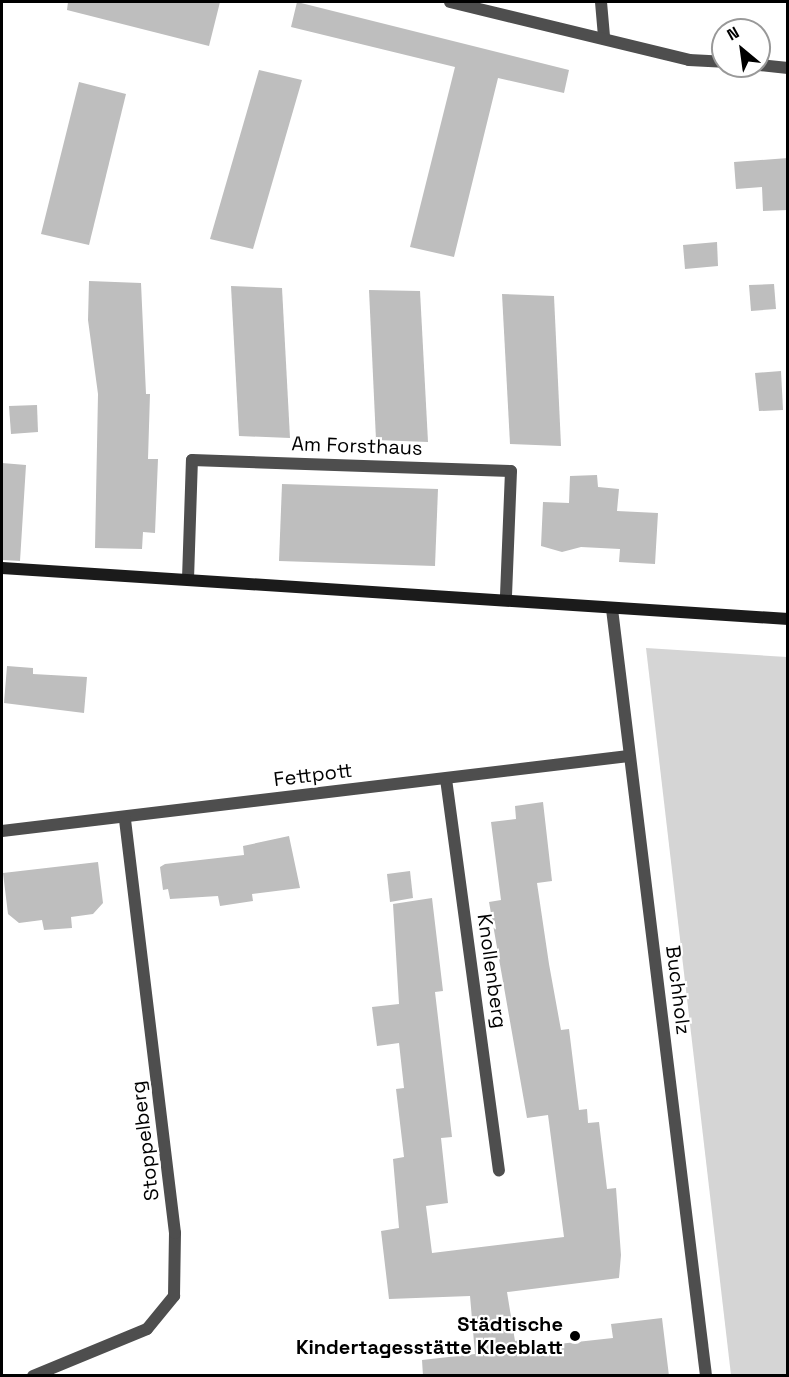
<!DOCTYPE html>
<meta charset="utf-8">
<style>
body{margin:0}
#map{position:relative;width:789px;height:1377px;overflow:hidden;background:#fff;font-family:"Space Grotesk",sans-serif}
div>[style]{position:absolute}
.green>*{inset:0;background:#d5d5d5}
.building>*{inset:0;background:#bebebe}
.lane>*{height:12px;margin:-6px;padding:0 6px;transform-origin:6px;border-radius:6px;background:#4e4e4e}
.street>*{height:12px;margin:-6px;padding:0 6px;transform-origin:6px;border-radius:6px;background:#4e4e4e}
.secondary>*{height:12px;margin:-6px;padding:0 6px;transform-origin:6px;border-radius:6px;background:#1b1b1b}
.dots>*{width:16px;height:16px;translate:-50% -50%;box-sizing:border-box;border:3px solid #fff;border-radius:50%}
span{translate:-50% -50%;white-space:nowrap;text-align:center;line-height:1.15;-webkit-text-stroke:4.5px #fff;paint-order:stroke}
.street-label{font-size:20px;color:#000}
.poi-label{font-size:20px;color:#000;font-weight:700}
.right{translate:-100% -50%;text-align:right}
.frame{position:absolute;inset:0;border:3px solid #000;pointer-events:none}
.north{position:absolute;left:711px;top:18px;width:60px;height:60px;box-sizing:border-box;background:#fff;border:2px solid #999;border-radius:50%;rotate:331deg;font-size:16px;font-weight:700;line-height:24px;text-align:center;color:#000}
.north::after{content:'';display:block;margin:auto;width:21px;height:27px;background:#000;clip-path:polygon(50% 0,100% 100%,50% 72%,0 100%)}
</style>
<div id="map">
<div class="green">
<div style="clip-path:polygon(646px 648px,787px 657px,787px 1375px,731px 1375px)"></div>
</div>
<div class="building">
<div style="clip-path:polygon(68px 2px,220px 2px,209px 46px,67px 10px)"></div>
<div style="clip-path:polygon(297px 2px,569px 70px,564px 93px,498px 78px,454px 257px,410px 247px,455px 67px,291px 27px)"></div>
<div style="clip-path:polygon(259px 70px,302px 80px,253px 249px,210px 239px)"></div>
<div style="clip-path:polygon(79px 82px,126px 94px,89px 245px,41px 234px)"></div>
<div style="clip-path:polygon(788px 158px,788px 210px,763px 211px,762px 187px,736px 189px,734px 162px)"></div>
<div style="clip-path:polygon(717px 242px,718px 266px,685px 269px,683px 245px)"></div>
<div style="clip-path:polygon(89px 281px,141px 283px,146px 394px,150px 394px,148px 459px,158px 459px,155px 533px,143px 532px,142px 549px,95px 548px,98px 394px,88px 320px)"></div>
<div style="clip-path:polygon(774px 284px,776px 309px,751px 311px,749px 285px)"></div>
<div style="clip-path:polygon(231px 286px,282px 288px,290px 438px,239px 436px)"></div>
<div style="clip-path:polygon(369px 290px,420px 291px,428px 442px,376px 440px)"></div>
<div style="clip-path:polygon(502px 294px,554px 296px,561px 446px,510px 444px)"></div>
<div style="clip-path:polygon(781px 371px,783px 410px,759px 411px,755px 373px)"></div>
<div style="clip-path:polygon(37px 405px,38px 432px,11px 434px,9px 406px)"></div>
<div style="clip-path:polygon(2px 463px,26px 465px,20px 561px,2px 560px)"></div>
<div style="clip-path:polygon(597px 475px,598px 487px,619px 489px,617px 511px,658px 513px,655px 564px,619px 562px,620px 549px,581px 547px,562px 552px,541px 546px,543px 502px,569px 503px,570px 476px)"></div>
<div style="clip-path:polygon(282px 484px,438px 489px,435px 566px,279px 561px)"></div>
<div style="clip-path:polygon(7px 666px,33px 668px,33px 674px,87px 677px,84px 713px,4px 703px)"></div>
<div style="clip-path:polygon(543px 802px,552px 881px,537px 883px,549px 964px,561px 1030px,569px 1029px,579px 1110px,587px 1109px,588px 1123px,599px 1122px,607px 1189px,616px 1188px,621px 1255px,619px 1278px,507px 1292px,515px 1341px,521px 1340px,522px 1348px,613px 1338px,611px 1324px,662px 1318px,669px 1376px,423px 1376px,422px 1360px,475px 1354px,470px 1296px,389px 1299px,381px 1231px,399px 1228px,393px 1159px,404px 1157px,396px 1089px,404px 1088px,399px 1043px,377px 1046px,372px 1007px,399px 1004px,393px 904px,432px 898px,443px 991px,435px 992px,452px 1137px,441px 1138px,448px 1203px,426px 1206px,432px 1253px,564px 1237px,548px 1115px,527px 1118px,489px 902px,501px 900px,491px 822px,516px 819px,515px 806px)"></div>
<div style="clip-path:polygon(289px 836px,300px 888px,252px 894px,253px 901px,220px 906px,218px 896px,170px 899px,168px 889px,163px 890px,160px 867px,165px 864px,244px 855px,243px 846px)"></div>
<div style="clip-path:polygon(98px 862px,103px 903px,93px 914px,71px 917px,72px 928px,44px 930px,42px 920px,19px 923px,8px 914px,3px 873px)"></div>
<div style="clip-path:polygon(410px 871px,413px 898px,390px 902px,387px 874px)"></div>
</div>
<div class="lane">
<div style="left:601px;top:2px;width:37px;rotate:85deg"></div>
<div style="left:188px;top:579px;width:119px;rotate:-88.1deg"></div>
<div style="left:192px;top:460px;width:319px;rotate:2deg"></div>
<div style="left:511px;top:471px;width:127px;rotate:92.3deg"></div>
</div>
<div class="street">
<div style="left:450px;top:2px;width:246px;rotate:13.6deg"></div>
<div style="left:689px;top:60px;width:34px;rotate:3deg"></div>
<div style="left:759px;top:65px;width:29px;rotate:6deg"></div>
<div style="left:612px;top:609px;width:773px;rotate:83.01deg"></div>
<div style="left:446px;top:779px;width:395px;rotate:82.3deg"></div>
<div style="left:2px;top:831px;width:631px;rotate:-6.82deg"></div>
<div style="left:33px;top:1376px;width:123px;rotate:-22.4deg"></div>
<div style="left:147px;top:1329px;width:43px;rotate:-50.7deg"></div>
<div style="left:174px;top:1296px;width:63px;rotate:-89.1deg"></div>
<div style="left:175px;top:1233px;width:419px;rotate:-96.9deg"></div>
</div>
<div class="secondary">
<div style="left:2px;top:568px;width:788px;rotate:3.71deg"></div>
</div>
<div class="dots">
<div style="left:575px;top:1336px;background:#000"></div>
</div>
<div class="street-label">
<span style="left:357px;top:446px;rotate:2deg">Am Forsthaus</span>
<span style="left:313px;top:775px;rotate:-7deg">Fettpott</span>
<span style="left:492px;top:971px;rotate:82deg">Knollenberg</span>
<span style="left:678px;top:990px;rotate:83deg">Buchholz</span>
<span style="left:145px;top:1141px;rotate:-97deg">Stoppelberg</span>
</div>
<div class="poi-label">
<span class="right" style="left:563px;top:1336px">Städtische<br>Kindertagesstätte Kleeblatt</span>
</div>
<div class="frame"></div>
<div class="north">N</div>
</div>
